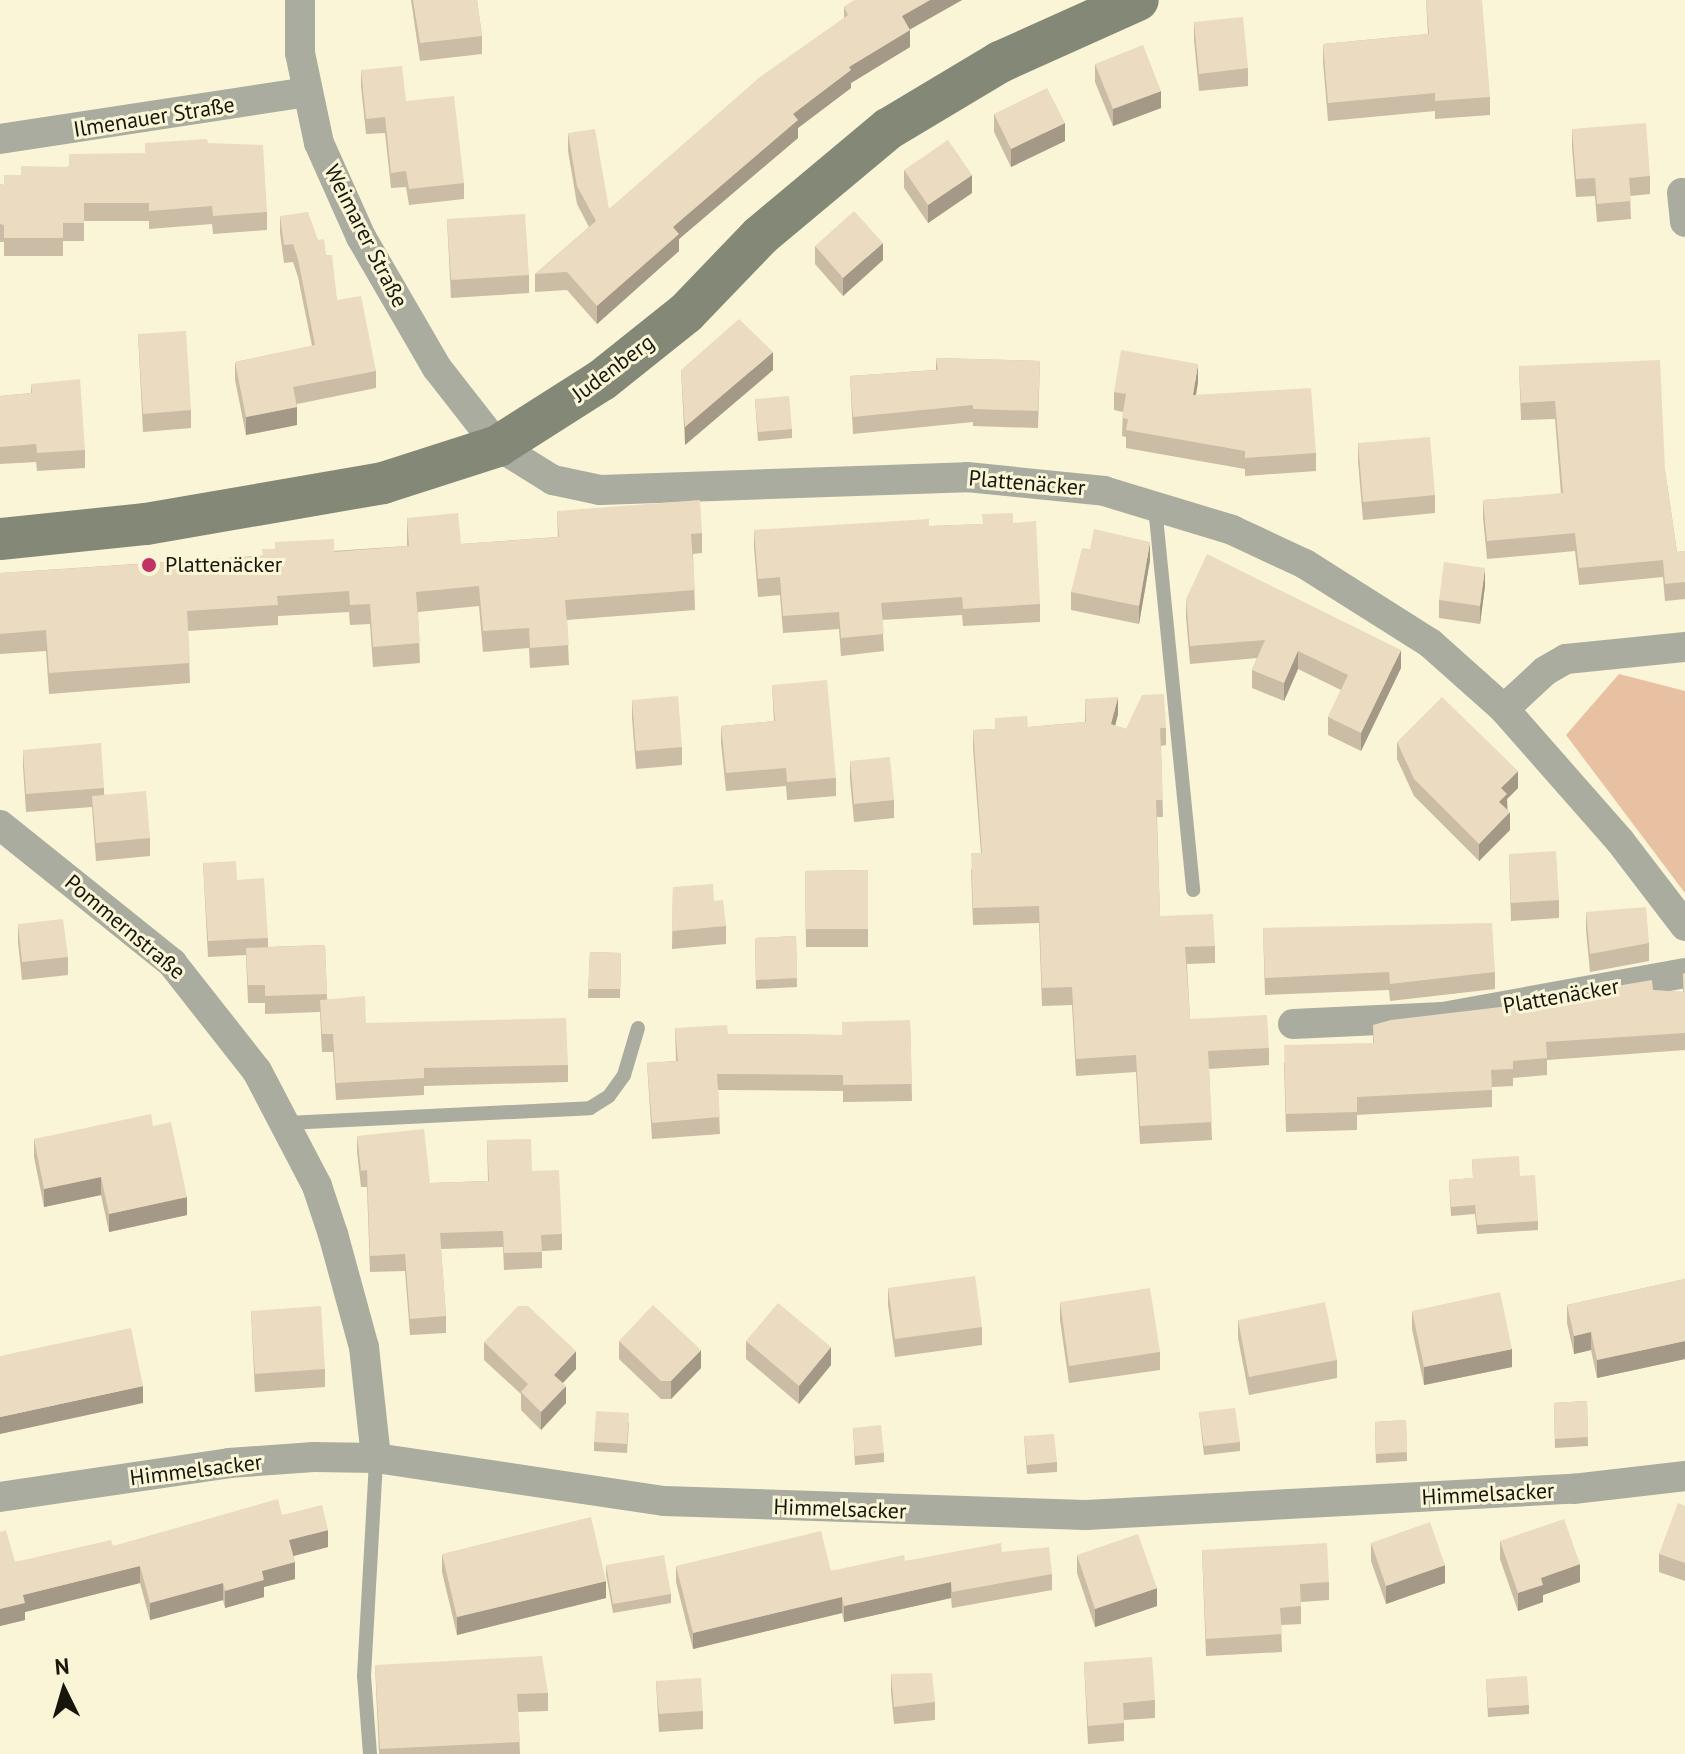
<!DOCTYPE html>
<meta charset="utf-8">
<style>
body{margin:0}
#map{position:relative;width:1685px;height:1754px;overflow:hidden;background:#faf5d6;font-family:"PT Sans",sans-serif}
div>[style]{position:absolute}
.green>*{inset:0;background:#e7c1a1}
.lane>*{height:14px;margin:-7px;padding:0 7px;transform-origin:7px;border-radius:7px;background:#a9ac9f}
.street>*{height:30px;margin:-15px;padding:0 15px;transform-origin:15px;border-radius:15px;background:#a9ac9f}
.secondary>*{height:42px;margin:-21px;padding:0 21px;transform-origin:21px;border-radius:21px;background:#848977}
.wall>*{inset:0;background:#cabca5}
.shaded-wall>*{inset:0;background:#a49986}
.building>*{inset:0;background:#ebdbc0}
.dots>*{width:22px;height:22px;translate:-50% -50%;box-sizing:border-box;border:4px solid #faf5d6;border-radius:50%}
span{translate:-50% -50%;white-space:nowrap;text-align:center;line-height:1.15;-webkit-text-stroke:6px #faf5d6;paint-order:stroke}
.street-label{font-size:22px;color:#17160b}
.poi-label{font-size:22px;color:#17160b}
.left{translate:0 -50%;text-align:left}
.north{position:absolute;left:24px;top:1650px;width:80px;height:80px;-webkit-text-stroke:6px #faf5d6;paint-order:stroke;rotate:355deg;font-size:22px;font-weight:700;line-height:32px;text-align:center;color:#17160b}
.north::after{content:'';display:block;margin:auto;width:28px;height:36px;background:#17160b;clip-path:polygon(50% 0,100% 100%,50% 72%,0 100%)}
</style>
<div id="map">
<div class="green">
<div style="clip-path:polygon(1619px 674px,1685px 691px,1685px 893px,1566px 735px)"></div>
</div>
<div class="lane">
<div style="left:1155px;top:507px;width:385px;rotate:84.3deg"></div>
<div style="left:287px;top:1123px;width:303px;rotate:-2.8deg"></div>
<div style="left:590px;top:1108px;width:22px;rotate:-32deg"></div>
<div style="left:609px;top:1096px;width:26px;rotate:-54deg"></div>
<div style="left:624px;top:1075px;width:49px;rotate:-73.4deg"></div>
<div style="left:370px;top:1754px;width:78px;rotate:-94.4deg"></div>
<div style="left:364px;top:1676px;width:218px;rotate:-86.8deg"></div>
</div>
<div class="street">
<div style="left:300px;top:0;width:53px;rotate:90deg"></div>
<div style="left:300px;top:53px;width:92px;rotate:78.1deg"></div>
<div style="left:319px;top:143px;width:103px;rotate:65.9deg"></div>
<div style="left:361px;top:237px;width:151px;rotate:59.9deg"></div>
<div style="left:437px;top:368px;width:99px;rotate:52deg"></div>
<div style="left:498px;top:446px;width:65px;rotate:31.7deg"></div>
<div style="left:553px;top:480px;width:48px;rotate:12deg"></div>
<div style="left:600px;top:490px;width:367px;rotate:-2deg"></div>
<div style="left:967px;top:477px;width:138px;rotate:5.8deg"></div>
<div style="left:1104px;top:491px;width:134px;rotate:16.9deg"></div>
<div style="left:1232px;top:530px;width:81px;rotate:25deg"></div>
<div style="left:1305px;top:564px;width:148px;rotate:32.3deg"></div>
<div style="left:1430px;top:643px;width:99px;rotate:41.7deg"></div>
<div style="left:1504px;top:709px;width:176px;rotate:48.7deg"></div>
<div style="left:1620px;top:841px;width:107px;rotate:52.6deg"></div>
<div style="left:0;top:139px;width:311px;rotate:-8.7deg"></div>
<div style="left:1682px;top:193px;width:29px;rotate:84deg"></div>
<div style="left:1504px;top:709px;width:56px;rotate:-42.8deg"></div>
<div style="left:1545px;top:671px;width:24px;rotate:-30deg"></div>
<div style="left:1566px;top:659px;width:120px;rotate:-5.8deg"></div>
<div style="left:0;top:825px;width:221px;rotate:38.7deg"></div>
<div style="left:172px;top:963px;width:137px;rotate:51.8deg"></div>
<div style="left:257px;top:1071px;width:130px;rotate:62.4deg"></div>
<div style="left:317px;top:1186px;width:51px;rotate:71.6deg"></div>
<div style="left:333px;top:1234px;width:117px;rotate:74.7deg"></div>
<div style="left:364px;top:1347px;width:112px;rotate:83.8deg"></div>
<div style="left:1293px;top:1024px;width:150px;rotate:-2.7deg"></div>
<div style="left:1443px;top:1017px;width:246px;rotate:-10.3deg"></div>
<div style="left:0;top:1497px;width:232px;rotate:-8.4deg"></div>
<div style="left:229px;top:1463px;width:85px;rotate:-4deg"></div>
<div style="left:314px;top:1457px;width:62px;rotate:0.9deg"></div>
<div style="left:376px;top:1458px;width:291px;rotate:8.5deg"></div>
<div style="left:664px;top:1501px;width:422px;rotate:1.9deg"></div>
<div style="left:1086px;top:1515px;width:488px;rotate:-3.1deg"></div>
<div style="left:1573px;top:1489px;width:113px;rotate:-6.6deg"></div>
</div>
<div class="secondary">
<div style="left:0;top:539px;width:147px;rotate:-5.9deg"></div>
<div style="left:146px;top:524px;width:241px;rotate:-9.8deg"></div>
<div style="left:383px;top:483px;width:121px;rotate:-17.8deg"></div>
<div style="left:498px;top:446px;width:123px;rotate:-32.4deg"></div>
<div style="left:602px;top:380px;width:107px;rotate:-38.6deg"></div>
<div style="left:686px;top:313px;width:107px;rotate:-46.1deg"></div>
<div style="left:760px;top:236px;width:167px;rotate:-39.9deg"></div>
<div style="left:888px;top:129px;width:131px;rotate:-30.9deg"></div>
<div style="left:1000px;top:62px;width:151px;rotate:-24.2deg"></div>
</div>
<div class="wall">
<div style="clip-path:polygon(411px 0,477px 0,482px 36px,482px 54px,420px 61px)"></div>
<div style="clip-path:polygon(855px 0,962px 0,910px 29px,910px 47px,851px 83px,851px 88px,798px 128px,798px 138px,679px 239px,679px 251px,597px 324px,567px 290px,535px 292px,535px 274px,589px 227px,577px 204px,568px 151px,568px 133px,609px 209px,844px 18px,844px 7px)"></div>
<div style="clip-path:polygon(1426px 0,1490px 97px,1490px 115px,1435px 119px,1435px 111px,1328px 121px,1323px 62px,1323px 44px,1428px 34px)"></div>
<div style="clip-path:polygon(1194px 22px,1248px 68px,1248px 86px,1199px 91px,1194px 40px)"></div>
<div style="clip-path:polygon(1095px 64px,1161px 108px,1113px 126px,1095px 82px)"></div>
<div style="clip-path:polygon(361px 70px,406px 101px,464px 183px,464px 199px,409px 205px,406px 187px,391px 188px,385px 133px,366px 134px,361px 86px)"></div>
<div style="clip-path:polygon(994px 114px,1065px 141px,1011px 167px,994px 132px)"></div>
<div style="clip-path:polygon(1572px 129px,1650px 176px,1650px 194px,1630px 196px,1631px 219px,1597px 222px,1595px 196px,1576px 197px,1572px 147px)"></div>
<div style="clip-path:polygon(145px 143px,208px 143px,267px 212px,267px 230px,213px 234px,212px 224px,149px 229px,149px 221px,84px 221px,84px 241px,63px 241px,63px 256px,4px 256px,4px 242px,0 242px,0 184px,4px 185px,21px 175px,145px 153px)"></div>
<div style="clip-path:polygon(904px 170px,972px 193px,928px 223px,904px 188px)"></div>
<div style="clip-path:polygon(280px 216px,318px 240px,326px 255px,337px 300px,376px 371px,376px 388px,297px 404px,297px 425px,246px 435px,235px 380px,235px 362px,312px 346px,298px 277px,293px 262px,284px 263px,280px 233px)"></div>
<div style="clip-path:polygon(447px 219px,529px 275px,529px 293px,451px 298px)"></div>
<div style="clip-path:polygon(815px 246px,883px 260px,843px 296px,815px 264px)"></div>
<div style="clip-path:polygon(138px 334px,191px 410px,191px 428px,143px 432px)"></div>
<div style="clip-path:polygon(936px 358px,1040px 361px,1038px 428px,973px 426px,973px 422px,853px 434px,850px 376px,936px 370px)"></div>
<div style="clip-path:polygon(1519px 366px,1665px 470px,1677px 552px,1685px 551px,1685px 599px,1665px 601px,1663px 577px,1579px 585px,1575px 551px,1487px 559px,1483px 518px,1483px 500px,1561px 494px,1555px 419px,1521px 420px)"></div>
<div style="clip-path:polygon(681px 370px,773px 370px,685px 445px)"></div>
<div style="clip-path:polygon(1198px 382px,1196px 395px,1316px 453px,1316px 471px,1245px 476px,1245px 469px,1126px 448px,1126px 437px,1122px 436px,1123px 412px,1114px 410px,1114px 392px)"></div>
<div style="clip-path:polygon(31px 384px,85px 450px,85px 468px,37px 471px,36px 462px,0 464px,0 396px,31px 393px)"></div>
<div style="clip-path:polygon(755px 399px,792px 429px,792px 438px,758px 441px)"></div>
<div style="clip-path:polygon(1358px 443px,1435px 495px,1435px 513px,1363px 520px,1358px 461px)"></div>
<div style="clip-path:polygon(557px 511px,702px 533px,702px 553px,693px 554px,695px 610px,567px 620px,569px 665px,530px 668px,529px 648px,483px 652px,479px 606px,418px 612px,420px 663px,373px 667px,370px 624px,350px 625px,349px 612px,278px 616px,278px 625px,188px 631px,190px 683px,49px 694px,46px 651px,0 654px,0 573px,407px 546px,407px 518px,461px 544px,558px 537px)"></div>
<div style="clip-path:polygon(1013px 523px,1040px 604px,1040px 622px,963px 626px,962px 615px,882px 620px,884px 651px,841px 656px,839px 629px,783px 633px,780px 595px,758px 597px,754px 547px,754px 530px,929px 526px)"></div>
<div style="clip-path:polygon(1150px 560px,1139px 624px,1071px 610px,1071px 592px)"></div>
<div style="clip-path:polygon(1485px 586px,1480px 624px,1439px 618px,1439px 600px)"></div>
<div style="clip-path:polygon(1186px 599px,1401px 668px,1361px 751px,1328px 735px,1328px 717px,1341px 690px,1298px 669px,1284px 701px,1252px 688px,1252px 670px,1257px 658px,1190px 664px,1186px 617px)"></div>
<div style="clip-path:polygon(772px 685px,836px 778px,836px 796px,787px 800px,786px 786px,726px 791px,721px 743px,721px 726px,774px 721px)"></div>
<div style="clip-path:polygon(1085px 699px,1118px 714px,1115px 726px,1126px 729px,1166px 728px,1166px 745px,1161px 746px,1163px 817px,1157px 817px,1160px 916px,1215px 946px,1215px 963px,1187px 964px,1190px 1019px,1269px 1048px,1269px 1065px,1209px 1069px,1212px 1140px,1140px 1144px,1136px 1072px,1076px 1076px,1072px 1005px,1042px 1006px,1039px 923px,973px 925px,971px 870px,981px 853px,973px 748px,973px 730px,995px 729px,995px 718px,1028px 727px,1085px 722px)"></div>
<div style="clip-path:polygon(632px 700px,682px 747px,682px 765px,636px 769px,632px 718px)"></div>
<div style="clip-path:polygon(1397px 742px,1518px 788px,1507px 799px,1510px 830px,1479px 861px,1414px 796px,1397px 759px)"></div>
<div style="clip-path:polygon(23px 750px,104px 788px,104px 794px,150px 838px,150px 856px,96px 861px,92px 807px,26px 812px,23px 767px)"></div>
<div style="clip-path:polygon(850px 761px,894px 800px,894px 818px,854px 822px,850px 779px)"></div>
<div style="clip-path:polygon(1509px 854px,1559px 900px,1559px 918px,1511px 921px)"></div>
<div style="clip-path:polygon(203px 863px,237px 880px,268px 938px,268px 947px,325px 945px,327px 999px,366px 1023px,568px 1065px,568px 1082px,424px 1086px,424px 1095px,336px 1100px,333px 1052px,322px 1052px,320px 1012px,265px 1014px,265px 1003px,248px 1003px,246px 955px,208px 957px)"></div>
<div style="clip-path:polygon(868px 870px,868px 947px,806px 947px,805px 871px)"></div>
<div style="clip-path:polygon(673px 887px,714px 901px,726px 926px,726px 944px,672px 949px)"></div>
<div style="clip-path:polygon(1586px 912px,1649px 943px,1649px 961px,1590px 972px,1586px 930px)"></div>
<div style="clip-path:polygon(18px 924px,68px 957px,68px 975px,22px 980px,18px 942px)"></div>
<div style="clip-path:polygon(1263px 928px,1495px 972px,1495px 989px,1390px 1001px,1389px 990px,1265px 995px)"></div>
<div style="clip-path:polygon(796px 936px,797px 987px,756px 989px,755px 938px)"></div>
<div style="clip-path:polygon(590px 952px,621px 953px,620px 998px,588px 998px)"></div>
<div style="clip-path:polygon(1685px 973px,1685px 1050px,1547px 1060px,1547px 1075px,1513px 1078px,1513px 1086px,1492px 1087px,1492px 1107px,1357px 1115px,1357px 1130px,1286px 1132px,1284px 1063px,1373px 1043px,1373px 1025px,1653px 990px,1683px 992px,1683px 974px)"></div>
<div style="clip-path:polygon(910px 1020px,912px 1101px,843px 1102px,843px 1091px,718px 1090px,720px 1134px,652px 1139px,647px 1063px,676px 1061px,675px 1028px,728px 1034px,842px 1035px)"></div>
<div style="clip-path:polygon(153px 1126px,187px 1215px,109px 1232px,101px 1195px,44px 1207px,34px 1157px,34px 1139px)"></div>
<div style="clip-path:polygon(357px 1136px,430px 1183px,488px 1181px,487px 1140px,532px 1171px,562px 1234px,562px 1250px,542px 1251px,542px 1268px,504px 1270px,503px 1247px,441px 1249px,446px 1316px,446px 1333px,410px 1335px,405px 1271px,370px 1272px,367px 1187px,361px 1187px,357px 1152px)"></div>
<div style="clip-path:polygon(1472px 1159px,1520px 1176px,1538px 1221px,1538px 1230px,1477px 1234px,1475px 1214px,1451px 1216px,1449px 1180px,1473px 1178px)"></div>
<div style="clip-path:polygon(1685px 1279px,1685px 1359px,1597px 1378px,1591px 1350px,1574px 1354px,1567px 1323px,1567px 1305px)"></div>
<div style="clip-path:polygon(888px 1288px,982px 1327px,982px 1345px,895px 1357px,888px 1305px)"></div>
<div style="clip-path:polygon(1060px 1302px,1160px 1352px,1160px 1370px,1069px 1383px,1060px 1320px)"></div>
<div style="clip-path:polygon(251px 1311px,325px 1369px,325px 1387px,255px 1392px)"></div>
<div style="clip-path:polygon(1412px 1311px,1512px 1367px,1424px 1385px,1412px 1329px)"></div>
<div style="clip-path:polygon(1238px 1320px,1337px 1360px,1337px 1378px,1249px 1395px,1238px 1338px)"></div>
<div style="clip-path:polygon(619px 1341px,701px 1368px,671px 1399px,661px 1399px,619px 1359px)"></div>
<div style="clip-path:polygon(746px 1341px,831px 1365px,799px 1404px,746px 1359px)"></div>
<div style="clip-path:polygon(484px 1342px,576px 1369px,563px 1383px,566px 1403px,541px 1430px,521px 1410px,521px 1394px,484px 1360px)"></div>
<div style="clip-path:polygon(1587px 1401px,1588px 1446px,1555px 1448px,1554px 1403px)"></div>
<div style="clip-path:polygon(1199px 1412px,1240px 1442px,1240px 1451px,1204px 1455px)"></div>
<div style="clip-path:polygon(1406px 1420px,1407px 1461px,1376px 1463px,1375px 1422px)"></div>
<div style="clip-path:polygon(629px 1422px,627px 1453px,594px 1451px,594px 1442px)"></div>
<div style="clip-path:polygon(853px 1428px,884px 1453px,884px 1462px,855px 1465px)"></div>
<div style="clip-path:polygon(1024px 1436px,1057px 1462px,1057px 1472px,1027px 1474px)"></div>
<div style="clip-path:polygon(1685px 1506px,1685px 1581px,1659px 1572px,1659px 1554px)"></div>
<div style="clip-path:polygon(282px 1515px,328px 1547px,294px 1556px,295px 1579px,264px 1587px,264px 1597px,225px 1608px,223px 1600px,150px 1620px,140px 1583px,25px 1612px,25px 1620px,0 1626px,0 1532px,15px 1562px,113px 1546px)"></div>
<div style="clip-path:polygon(1500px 1541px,1580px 1582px,1543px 1595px,1543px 1602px,1518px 1611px,1500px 1559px)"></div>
<div style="clip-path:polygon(1371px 1543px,1445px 1583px,1386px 1604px,1371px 1561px)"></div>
<div style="clip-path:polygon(1202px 1550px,1329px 1582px,1329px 1600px,1301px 1602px,1301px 1624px,1281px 1625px,1282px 1652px,1206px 1656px)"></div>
<div style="clip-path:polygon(1002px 1552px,1052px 1574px,1052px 1590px,952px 1608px,951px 1598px,844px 1622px,842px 1613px,693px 1649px,676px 1582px,676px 1566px,831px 1571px,905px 1561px)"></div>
<div style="clip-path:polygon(442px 1554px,606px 1598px,457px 1635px,442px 1572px)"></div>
<div style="clip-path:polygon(1077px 1555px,1157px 1606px,1095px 1627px,1077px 1573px)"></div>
<div style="clip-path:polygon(606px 1565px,671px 1594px,671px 1603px,613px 1613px,606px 1574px)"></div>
<div style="clip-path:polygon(1084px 1662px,1155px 1700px,1155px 1718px,1124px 1720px,1124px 1741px,1088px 1744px)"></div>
<div style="clip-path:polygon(375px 1665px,548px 1693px,548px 1711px,518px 1712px,520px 1754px,379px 1754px)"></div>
<div style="clip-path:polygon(891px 1674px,935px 1702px,935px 1720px,894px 1724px,891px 1692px)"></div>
<div style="clip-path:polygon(1486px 1679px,1529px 1705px,1529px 1714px,1488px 1717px)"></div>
<div style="clip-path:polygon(656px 1681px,703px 1711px,703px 1729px,659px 1732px)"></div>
</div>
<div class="shaded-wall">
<div style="clip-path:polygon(930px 0,962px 0,902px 34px,902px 16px)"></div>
<div style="clip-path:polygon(910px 30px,910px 47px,851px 83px,851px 88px,798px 128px,798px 138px,679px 239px,679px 251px,597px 324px,597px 306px,673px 227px,793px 114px,849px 67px)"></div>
<div style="clip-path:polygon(1161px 91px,1161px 108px,1113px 126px,1113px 109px)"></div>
<div style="clip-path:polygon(1065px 123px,1065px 141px,1011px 167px,1011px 149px)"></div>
<div style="clip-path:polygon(972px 175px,972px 193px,928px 223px,928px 205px)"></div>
<div style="clip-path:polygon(883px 243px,883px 260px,843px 296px,843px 278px)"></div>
<div style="clip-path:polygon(773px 352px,773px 370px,685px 445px,685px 427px)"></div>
<div style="clip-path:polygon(1198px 364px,1198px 382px,1193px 413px,1193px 395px)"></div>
<div style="clip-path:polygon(297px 407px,297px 425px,246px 435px,246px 417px)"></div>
<div style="clip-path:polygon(1150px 542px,1150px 560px,1139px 624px,1139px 606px)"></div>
<div style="clip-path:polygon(1485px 568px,1485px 586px,1480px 624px,1480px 606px)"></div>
<div style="clip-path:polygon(1401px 650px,1401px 668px,1361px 751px,1361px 733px)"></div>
<div style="clip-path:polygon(1298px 651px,1298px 669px,1284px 701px,1284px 683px)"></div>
<div style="clip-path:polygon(1118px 697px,1118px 714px,1111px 742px,1111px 724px)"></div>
<div style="clip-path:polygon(1518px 771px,1518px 788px,1507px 799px,1507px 811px,1499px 802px,1501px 788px)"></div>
<div style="clip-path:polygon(1510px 812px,1510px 830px,1479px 861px,1479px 844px)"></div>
<div style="clip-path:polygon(101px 1177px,101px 1195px,44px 1207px,44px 1189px)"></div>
<div style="clip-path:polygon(187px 1197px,187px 1215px,109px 1232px,109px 1214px)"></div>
<div style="clip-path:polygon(1591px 1332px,1591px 1350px,1574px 1354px,1574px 1336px)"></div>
<div style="clip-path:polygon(1685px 1341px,1685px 1359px,1597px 1378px,1597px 1360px)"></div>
<div style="clip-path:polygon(831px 1347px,831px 1365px,799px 1404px,799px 1386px)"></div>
<div style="clip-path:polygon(1512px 1349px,1512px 1367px,1424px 1385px,1424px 1367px)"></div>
<div style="clip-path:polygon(701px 1350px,701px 1368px,671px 1399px,671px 1381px)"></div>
<div style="clip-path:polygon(576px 1351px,576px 1369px,554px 1392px,554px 1375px)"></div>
<div style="clip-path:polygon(143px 1386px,143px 1403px,0 1434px,0 1417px)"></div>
<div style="clip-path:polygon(566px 1386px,566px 1403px,541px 1430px,541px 1412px)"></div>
<div style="clip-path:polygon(328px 1530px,328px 1547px,289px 1557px,289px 1540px)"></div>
<div style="clip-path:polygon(295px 1562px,295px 1579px,264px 1587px,264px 1597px,225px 1608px,225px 1591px,262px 1571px)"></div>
<div style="clip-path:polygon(1580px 1564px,1580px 1582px,1543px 1595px,1543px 1602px,1518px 1611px,1518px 1593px,1541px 1578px)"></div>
<div style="clip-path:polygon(1445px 1565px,1445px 1583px,1386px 1604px,1386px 1586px)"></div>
<div style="clip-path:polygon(140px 1566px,140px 1583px,25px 1612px,25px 1620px,0 1626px,0 1609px,23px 1595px)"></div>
<div style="clip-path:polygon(606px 1581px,606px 1598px,457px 1635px,457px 1617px)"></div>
<div style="clip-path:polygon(951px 1582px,951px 1598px,844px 1622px,844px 1606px)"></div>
<div style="clip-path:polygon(223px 1583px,223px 1600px,150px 1620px,150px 1603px)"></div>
<div style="clip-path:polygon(1157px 1588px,1157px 1606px,1095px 1627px,1095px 1609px)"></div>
<div style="clip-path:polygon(842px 1597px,842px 1613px,693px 1649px,693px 1633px)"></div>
</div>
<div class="building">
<div style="clip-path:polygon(413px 0,477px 0,482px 36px,420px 43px)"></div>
<div style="clip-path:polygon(855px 0,930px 0,902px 16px,910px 30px,849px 67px,851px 70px,793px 114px,798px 120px,673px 227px,679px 234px,597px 306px,567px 272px,535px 274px,596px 221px,577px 186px,568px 133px,595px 129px,609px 209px,760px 77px,848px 15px,844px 7px)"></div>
<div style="clip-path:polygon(1426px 0,1482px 0,1490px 97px,1435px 101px,1435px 93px,1328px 103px,1323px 44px,1429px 34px)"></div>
<div style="clip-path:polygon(1243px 17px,1248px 68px,1199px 74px,1194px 22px)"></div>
<div style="clip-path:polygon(1143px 45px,1161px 91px,1113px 109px,1095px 64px)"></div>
<div style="clip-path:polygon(402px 66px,406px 101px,454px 96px,464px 183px,409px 189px,406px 171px,391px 173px,385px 117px,366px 119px,361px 70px)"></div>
<div style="clip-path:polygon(1047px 88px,1065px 123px,1011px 149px,994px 114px)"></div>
<div style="clip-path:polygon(1646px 123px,1650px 176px,1629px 178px,1631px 201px,1597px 204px,1595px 178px,1576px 179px,1572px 129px)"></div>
<div style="clip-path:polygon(207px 139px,208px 143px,263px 145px,267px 212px,213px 216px,212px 206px,149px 211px,149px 203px,84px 203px,84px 223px,63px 223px,63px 238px,4px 238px,4px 225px,0 224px,0 184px,4px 185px,4px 175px,21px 175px,21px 166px,69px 167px,69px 154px,145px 153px,145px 143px)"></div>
<div style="clip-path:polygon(948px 140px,972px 175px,928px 205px,904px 170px)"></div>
<div style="clip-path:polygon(854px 211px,883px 243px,843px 278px,815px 246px)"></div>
<div style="clip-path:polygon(308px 212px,318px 240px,324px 239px,326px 255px,332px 255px,337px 300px,361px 296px,376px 371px,293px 387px,297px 407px,246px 417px,235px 362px,315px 345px,298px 259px,293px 244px,284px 245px,280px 216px)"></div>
<div style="clip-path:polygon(525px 214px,529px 275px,451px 280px,447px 219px)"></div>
<div style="clip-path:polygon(739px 319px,773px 352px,685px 427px,681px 370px)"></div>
<div style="clip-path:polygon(186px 331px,191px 410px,143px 414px,138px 334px)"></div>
<div style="clip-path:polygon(1121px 350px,1198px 364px,1193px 395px,1311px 388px,1316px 453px,1245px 458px,1245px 451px,1126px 430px,1128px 419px,1122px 418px,1126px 394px,1114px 392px)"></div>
<div style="clip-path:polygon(936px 358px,1040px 361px,1038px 411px,973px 409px,973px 405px,853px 417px,850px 376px,938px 370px)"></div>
<div style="clip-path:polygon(1660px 360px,1665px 470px,1677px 552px,1685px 551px,1685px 582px,1665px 584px,1663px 560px,1579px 568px,1575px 533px,1487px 541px,1483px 500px,1563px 493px,1555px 401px,1521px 403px,1519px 366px)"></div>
<div style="clip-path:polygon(80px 379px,85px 450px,37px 453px,36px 444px,0 447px,0 396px,32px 393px,31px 384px)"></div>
<div style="clip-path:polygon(789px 396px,792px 429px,758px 432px,755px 399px)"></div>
<div style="clip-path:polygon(1430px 437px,1435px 495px,1363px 502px,1358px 443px)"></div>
<div style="clip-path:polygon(700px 500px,702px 533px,691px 534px,695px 590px,565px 600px,569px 645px,530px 648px,529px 628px,483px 631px,479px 586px,416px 592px,420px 643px,373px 647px,370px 604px,350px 605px,349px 591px,277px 596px,278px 605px,187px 611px,190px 663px,49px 673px,46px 630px,0 634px,0 573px,263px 556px,262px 549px,275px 549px,275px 542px,334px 539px,334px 552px,409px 546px,407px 518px,458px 513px,461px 544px,559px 537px,557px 511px)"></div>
<div style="clip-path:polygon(1013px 513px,1013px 523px,1036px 521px,1040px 604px,963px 609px,962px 597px,881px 603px,884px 634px,841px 638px,839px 612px,783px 616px,780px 577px,758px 579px,754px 530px,929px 519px,929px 526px,983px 524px,982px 514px)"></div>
<div style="clip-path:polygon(1094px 529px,1150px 542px,1139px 606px,1071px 592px,1082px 548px,1090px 549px)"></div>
<div style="clip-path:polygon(1207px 554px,1401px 650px,1361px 733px,1328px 717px,1348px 675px,1298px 651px,1284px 683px,1252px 670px,1265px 640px,1190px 646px,1186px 599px)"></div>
<div style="clip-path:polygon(1444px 562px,1485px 568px,1480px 606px,1439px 600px)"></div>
<div style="clip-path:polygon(827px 680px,836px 778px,787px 782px,786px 768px,726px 773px,721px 726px,775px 721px,772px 685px)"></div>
<div style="clip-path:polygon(1164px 694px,1166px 728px,1160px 728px,1163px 800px,1156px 800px,1160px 916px,1213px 914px,1215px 946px,1185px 947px,1190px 1019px,1267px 1015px,1269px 1048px,1208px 1051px,1212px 1122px,1140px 1126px,1136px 1055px,1076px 1059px,1072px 987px,1042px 988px,1039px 906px,973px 908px,971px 853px,982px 853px,973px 730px,995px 729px,995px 718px,1027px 716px,1028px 727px,1086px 722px,1085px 699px,1118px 697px,1111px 724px,1126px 729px,1142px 695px)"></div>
<div style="clip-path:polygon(678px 696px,682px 747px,636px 751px,632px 700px)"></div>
<div style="clip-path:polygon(1442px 697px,1518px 771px,1501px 788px,1507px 794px,1499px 802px,1510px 812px,1479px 844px,1414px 779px,1397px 742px)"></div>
<div style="clip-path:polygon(101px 743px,104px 788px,26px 794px,23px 750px)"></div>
<div style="clip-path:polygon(890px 757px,894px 800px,854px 804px,850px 761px)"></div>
<div style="clip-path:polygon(146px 791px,150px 838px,96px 843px,92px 796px)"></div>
<div style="clip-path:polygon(1556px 851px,1559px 900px,1511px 903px,1509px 854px)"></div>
<div style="clip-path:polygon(236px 861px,237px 880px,264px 878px,268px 938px,208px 941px,203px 863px)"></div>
<div style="clip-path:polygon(868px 870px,868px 929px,806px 929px,805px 871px)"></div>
<div style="clip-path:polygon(713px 884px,714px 901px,723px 900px,726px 926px,672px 931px,673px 887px)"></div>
<div style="clip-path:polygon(1646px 907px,1649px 943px,1590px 954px,1586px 912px)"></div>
<div style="clip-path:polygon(63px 919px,68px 957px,22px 962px,18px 924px)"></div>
<div style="clip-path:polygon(1492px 923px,1495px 972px,1390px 984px,1389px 972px,1265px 978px,1263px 928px)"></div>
<div style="clip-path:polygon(796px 936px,797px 978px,756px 980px,755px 938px)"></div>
<div style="clip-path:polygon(325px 945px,327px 994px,265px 996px,265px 985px,248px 985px,246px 948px)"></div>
<div style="clip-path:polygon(590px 952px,621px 953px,620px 989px,588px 989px)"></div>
<div style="clip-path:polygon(1685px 973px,1685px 1033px,1546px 1042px,1547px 1058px,1513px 1061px,1513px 1069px,1491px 1070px,1492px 1090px,1357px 1097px,1357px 1112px,1286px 1114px,1284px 1045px,1374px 1043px,1373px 1025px,1391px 1020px,1594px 996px,1593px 990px,1652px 980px,1653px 990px,1684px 992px,1683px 974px)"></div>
<div style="clip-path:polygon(365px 996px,366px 1023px,566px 1018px,568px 1065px,424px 1068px,424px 1078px,336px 1083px,333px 1034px,322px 1034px,320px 1000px)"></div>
<div style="clip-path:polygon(910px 1020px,912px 1084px,843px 1085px,843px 1075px,717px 1074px,720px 1117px,652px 1123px,647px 1063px,678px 1061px,675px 1028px,727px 1025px,728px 1034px,842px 1035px,842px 1022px)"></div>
<div style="clip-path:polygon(151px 1114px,153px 1126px,171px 1122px,187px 1197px,109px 1214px,101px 1177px,44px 1189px,34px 1139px)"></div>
<div style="clip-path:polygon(424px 1129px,430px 1183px,489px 1181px,487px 1140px,531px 1139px,532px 1171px,559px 1170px,562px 1234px,541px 1235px,542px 1252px,504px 1253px,503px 1231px,440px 1233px,446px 1316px,410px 1319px,405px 1254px,370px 1256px,367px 1170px,361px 1171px,357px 1136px)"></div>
<div style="clip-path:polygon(1519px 1156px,1520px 1176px,1535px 1175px,1538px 1221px,1477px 1225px,1475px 1205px,1451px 1207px,1449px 1180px,1473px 1178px,1472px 1159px)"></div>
<div style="clip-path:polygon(975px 1276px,982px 1327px,895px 1339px,888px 1288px)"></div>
<div style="clip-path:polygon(1685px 1279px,1685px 1341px,1597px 1360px,1591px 1332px,1574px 1336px,1567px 1305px)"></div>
<div style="clip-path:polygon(1150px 1288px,1160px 1352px,1069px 1366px,1060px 1302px)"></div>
<div style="clip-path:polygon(1500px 1292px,1512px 1349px,1424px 1367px,1412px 1311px)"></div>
<div style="clip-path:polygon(1325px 1302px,1337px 1360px,1249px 1377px,1238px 1320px)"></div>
<div style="clip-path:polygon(778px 1303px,831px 1347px,799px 1386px,746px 1341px)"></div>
<div style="clip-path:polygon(653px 1305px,701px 1350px,671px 1381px,661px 1381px,619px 1341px)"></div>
<div style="clip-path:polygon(321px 1306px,325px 1369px,255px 1374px,251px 1311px)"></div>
<div style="clip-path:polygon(518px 1306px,528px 1306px,576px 1351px,554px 1375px,566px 1386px,541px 1412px,521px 1392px,528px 1384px,484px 1342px)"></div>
<div style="clip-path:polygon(131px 1328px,143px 1386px,0 1417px,0 1356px)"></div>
<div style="clip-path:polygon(1587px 1401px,1588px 1437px,1555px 1439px,1554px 1403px)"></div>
<div style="clip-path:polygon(1235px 1408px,1240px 1442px,1204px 1446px,1199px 1412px)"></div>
<div style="clip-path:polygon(596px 1411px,629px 1413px,627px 1444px,594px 1442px)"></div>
<div style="clip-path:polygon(1406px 1420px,1407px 1452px,1376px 1454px,1375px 1422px)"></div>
<div style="clip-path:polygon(881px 1425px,884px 1453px,855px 1456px,853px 1428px)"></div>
<div style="clip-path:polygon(1054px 1434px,1057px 1462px,1027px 1465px,1024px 1436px)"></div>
<div style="clip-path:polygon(278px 1499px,282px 1515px,322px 1505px,328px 1530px,289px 1540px,295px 1562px,262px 1571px,264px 1580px,225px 1591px,223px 1583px,150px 1603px,140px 1566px,23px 1595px,25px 1603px,0 1609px,0 1532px,6px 1530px,15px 1562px,111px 1540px,113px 1546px)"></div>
<div style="clip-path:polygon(1678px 1503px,1685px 1506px,1685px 1563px,1659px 1554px)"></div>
<div style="clip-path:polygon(591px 1517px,606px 1581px,457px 1617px,442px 1554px)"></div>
<div style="clip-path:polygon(1564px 1519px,1580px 1564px,1541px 1578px,1543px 1585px,1518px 1593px,1500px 1541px)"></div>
<div style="clip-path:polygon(1430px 1522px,1445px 1565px,1386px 1586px,1371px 1543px)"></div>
<div style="clip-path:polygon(821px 1531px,831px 1571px,904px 1555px,905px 1561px,1001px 1543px,1002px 1552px,1049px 1547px,1052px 1574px,952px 1592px,951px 1582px,844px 1606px,842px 1597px,693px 1633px,676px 1566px)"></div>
<div style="clip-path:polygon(1138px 1534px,1157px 1588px,1095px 1609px,1077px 1555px)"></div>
<div style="clip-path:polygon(1327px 1543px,1329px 1582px,1300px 1584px,1301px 1606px,1280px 1608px,1282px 1634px,1206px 1639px,1202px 1550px)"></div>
<div style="clip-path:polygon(664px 1555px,671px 1594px,613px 1604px,606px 1565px)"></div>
<div style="clip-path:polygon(542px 1656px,548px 1693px,517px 1694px,520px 1742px,380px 1749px,375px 1665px)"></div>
<div style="clip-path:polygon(1152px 1657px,1155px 1700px,1123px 1703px,1124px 1723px,1088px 1726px,1084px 1662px)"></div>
<div style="clip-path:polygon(932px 1673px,935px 1702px,894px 1707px,891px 1674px)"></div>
<div style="clip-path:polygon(1527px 1676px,1529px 1705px,1488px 1708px,1486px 1679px)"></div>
<div style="clip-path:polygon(701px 1678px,703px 1711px,659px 1714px,656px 1681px)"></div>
</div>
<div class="dots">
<div style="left:149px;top:565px;background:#bf3262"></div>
</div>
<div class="street-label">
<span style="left:154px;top:117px;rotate:-9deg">Ilmenauer Straße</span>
<span style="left:366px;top:236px;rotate:63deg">Weimarer Straße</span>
<span style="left:613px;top:368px;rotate:-37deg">Judenberg</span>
<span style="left:1027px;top:483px;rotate:5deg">Plattenäcker</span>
<span style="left:125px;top:927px;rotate:40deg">Pommernstraße</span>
<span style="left:1561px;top:996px;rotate:-10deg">Plattenäcker</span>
<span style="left:196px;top:1470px;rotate:-7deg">Himmelsacker</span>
<span style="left:1488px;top:1494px;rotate:-3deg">Himmelsacker</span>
<span style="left:840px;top:1509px;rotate:2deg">Himmelsacker</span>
</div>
<div class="poi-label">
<span class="left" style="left:165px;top:565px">Plattenäcker</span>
</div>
<div class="north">N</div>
</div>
